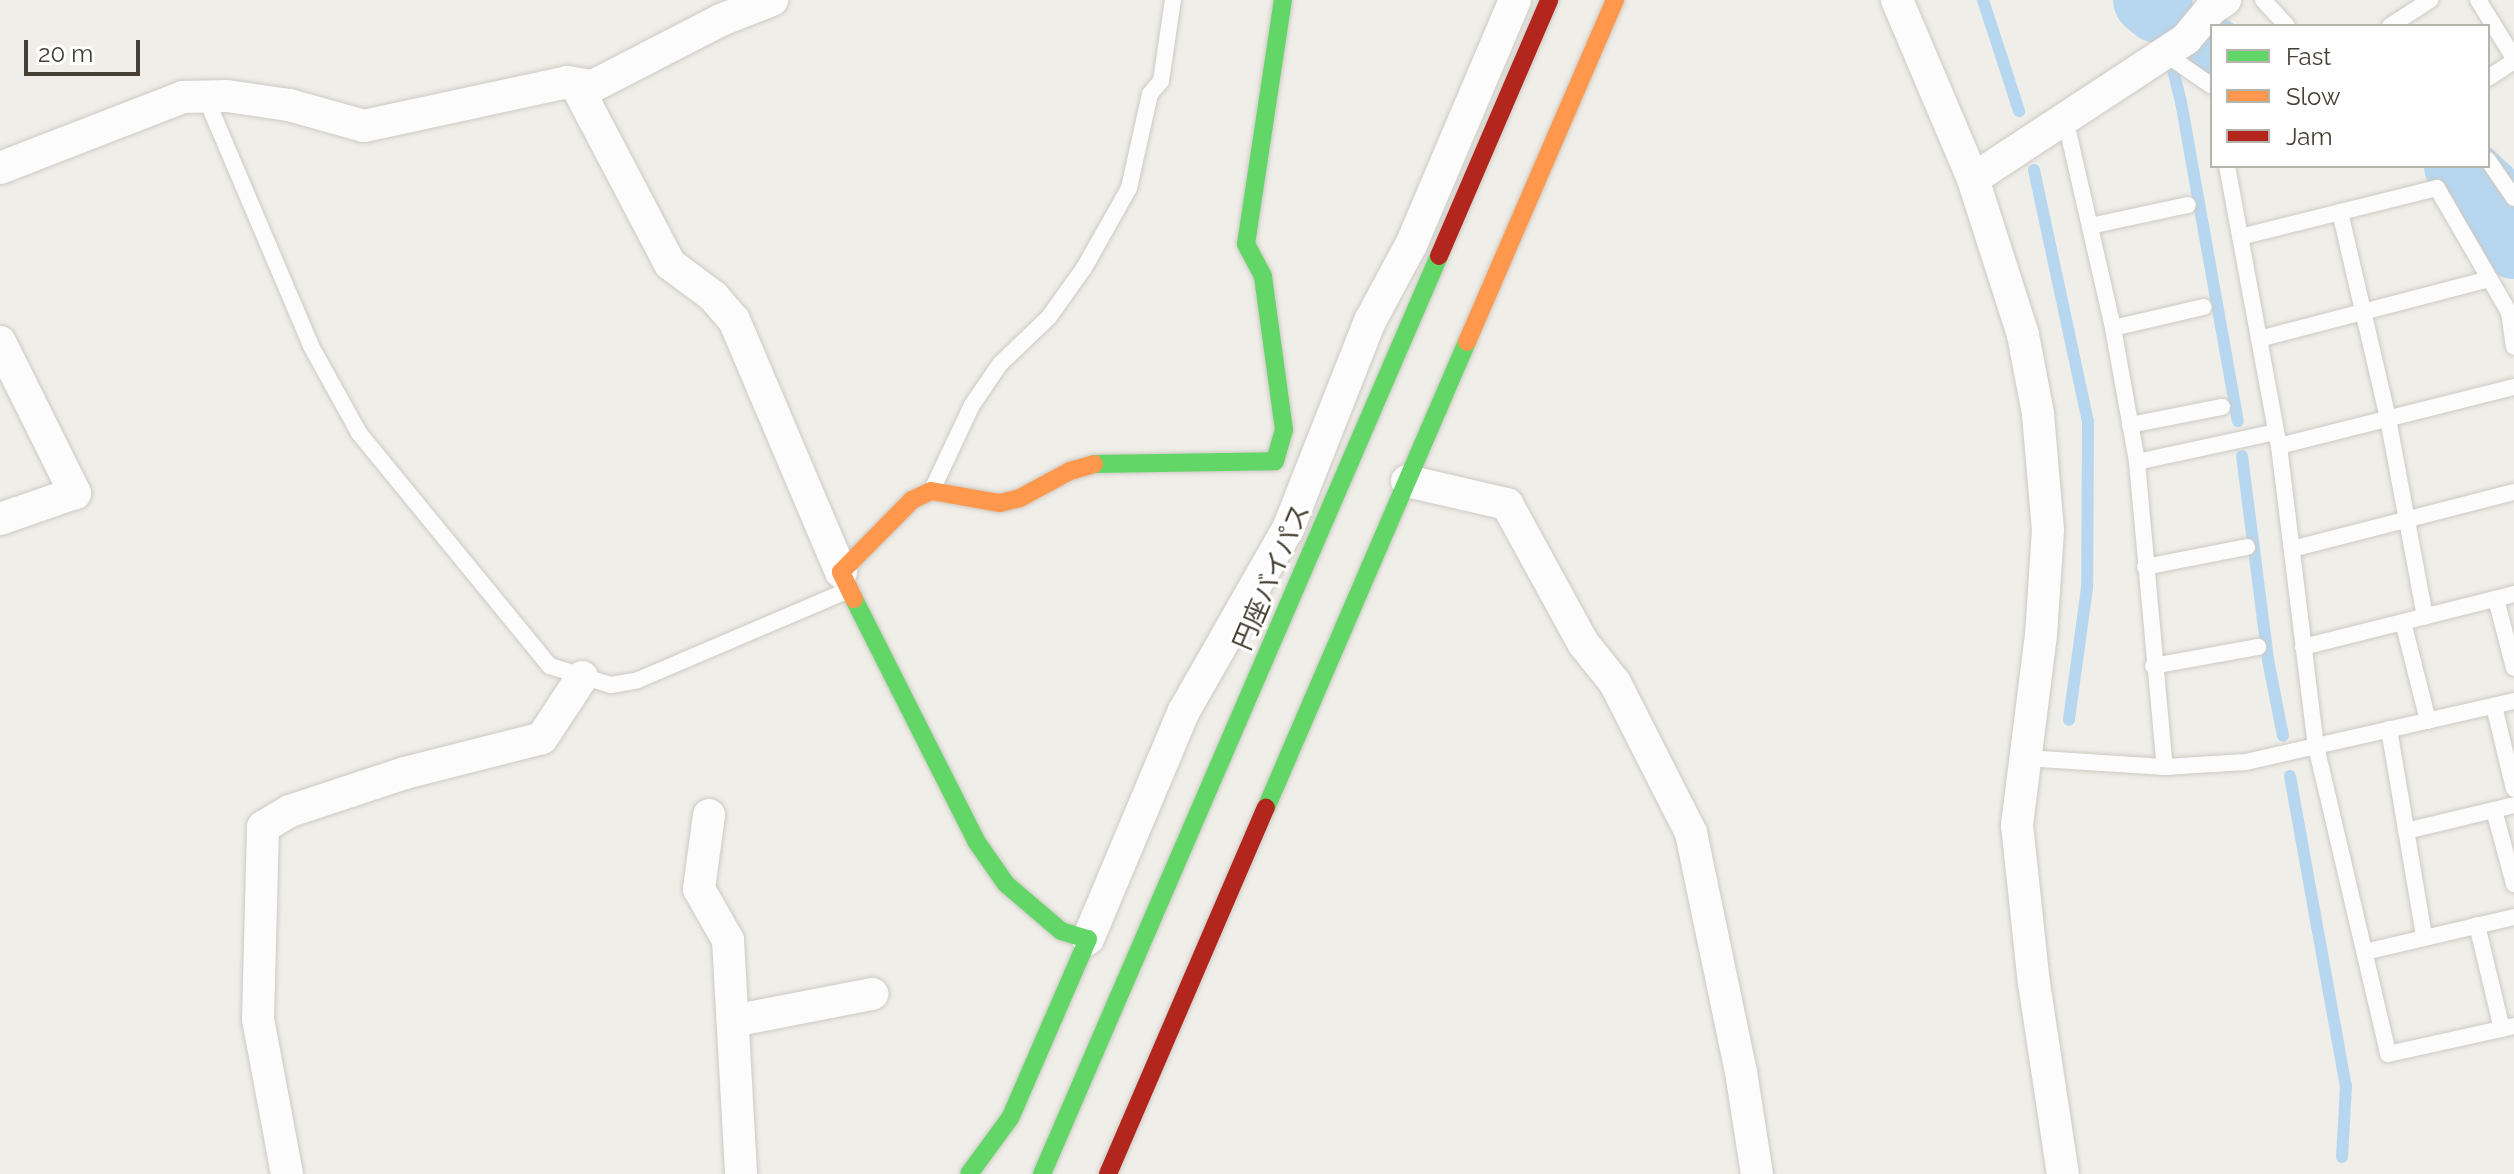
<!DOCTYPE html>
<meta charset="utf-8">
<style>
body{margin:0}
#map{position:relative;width:2514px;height:1174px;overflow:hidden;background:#f0eee8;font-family:Raleway,"Noto Sans JP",sans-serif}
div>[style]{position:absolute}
.stream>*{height:12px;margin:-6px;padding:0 6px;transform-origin:6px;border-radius:6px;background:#b7d7f0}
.river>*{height:70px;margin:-35px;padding:0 35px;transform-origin:35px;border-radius:35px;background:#b7d7f0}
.roads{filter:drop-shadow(0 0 2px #cccac4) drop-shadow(0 0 2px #cccac4)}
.lane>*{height:16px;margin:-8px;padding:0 8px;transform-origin:8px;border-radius:8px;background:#fdfcfc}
.street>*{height:32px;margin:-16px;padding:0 16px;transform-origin:16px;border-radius:16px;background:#fdfcfc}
.fast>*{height:18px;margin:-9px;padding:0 9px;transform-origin:9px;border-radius:9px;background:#63d668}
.slow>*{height:18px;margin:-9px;padding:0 9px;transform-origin:9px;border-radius:9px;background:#ff974d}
.jam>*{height:18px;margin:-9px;padding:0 9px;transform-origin:9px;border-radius:9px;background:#b3261e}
span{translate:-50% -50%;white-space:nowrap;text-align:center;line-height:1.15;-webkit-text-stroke:6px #fff;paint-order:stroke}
.street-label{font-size:26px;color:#464034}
.legend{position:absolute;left:2210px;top:24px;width:280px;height:144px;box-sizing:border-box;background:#fff;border:2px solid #b5b3ae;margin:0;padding:10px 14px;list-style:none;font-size:24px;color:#464034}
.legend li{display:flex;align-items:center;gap:16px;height:40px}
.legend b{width:40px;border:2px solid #b5b3ae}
.scale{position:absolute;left:24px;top:40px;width:116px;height:36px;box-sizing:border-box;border:4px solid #464034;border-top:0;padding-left:10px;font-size:24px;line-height:28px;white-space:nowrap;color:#464034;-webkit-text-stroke:6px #fff;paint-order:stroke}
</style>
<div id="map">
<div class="stream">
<div style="left:1983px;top:0;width:117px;rotate:72deg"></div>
<div style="left:2158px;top:8px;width:97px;rotate:76.3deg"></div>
<div style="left:2181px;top:102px;width:324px;rotate:79.9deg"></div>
<div style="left:2034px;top:170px;width:257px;rotate:77.9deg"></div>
<div style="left:2088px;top:421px;width:167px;rotate:90.3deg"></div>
<div style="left:2087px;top:588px;width:133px;rotate:97.8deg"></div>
<div style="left:2242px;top:456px;width:206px;rotate:82.7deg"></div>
<div style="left:2268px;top:660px;width:77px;rotate:78.8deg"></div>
<div style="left:2290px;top:776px;width:315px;rotate:79.8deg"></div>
<div style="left:2346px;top:1086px;width:71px;rotate:93.2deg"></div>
</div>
<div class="river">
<div style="left:2148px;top:0;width:13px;rotate:39deg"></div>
<div style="left:2208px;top:49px;width:4px;rotate:27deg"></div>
<div style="left:2459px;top:166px;width:37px;rotate:43deg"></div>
<div style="left:2486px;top:191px;width:60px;rotate:62.2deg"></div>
</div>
<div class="roads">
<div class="lane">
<div style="left:2263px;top:0;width:35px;rotate:47deg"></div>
<div style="left:2478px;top:0;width:68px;rotate:58.2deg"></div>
<div style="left:2390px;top:26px;width:48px;rotate:-33deg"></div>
<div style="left:2164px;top:53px;width:58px;rotate:34.5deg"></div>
<div style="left:2488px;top:78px;width:31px;rotate:-33deg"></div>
<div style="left:205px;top:96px;width:272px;rotate:67deg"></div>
<div style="left:311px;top:346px;width:99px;rotate:61.1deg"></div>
<div style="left:359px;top:433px;width:301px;rotate:50.7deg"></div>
<div style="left:550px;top:666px;width:64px;rotate:17.3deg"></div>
<div style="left:611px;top:685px;width:27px;rotate:-10deg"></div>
<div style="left:638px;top:680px;width:227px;rotate:-23.1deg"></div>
<div style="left:2065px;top:118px;width:215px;rotate:77.1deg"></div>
<div style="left:2113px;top:328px;width:136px;rotate:79.8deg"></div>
<div style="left:2137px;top:462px;width:306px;rotate:84.8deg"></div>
<div style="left:2488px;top:160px;width:46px;rotate:55.6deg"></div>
<div style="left:2227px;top:166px;width:285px;rotate:79.5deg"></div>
<div style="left:2279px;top:446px;width:302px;rotate:83deg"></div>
<div style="left:2316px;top:746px;width:316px;rotate:76.8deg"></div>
<div style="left:2388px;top:1054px;width:129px;rotate:-12.5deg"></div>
<div style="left:2340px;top:212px;width:212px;rotate:76.9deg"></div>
<div style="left:2388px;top:419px;width:201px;rotate:79.4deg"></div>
<div style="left:2090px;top:226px;width:100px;rotate:-12.1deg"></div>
<div style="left:2240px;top:237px;width:203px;rotate:-14deg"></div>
<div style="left:2437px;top:188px;width:143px;rotate:59.9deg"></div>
<div style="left:2509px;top:312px;width:35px;rotate:82deg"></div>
<div style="left:2113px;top:328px;width:93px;rotate:-13deg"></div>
<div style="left:2259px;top:339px;width:238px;rotate:-14.6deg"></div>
<div style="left:2130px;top:425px;width:94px;rotate:-11.1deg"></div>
<div style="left:2279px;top:446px;width:242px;rotate:-14.1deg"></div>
<div style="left:2137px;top:462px;width:142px;rotate:-12.2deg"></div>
<div style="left:932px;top:490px;width:94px;rotate:-64.8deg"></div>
<div style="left:972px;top:405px;width:50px;rotate:-55.7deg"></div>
<div style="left:1000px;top:364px;width:68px;rotate:-43.8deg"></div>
<div style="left:1049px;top:317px;width:60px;rotate:-54.5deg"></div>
<div style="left:1084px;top:268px;width:92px;rotate:-60.6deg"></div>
<div style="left:1129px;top:188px;width:96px;rotate:-77.4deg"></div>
<div style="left:1150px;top:94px;width:17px;rotate:-50deg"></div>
<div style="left:1161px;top:81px;width:82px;rotate:-81.6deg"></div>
<div style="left:2292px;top:549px;width:229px;rotate:-14.4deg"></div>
<div style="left:2145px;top:567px;width:104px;rotate:-11.1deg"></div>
<div style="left:2496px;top:599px;width:71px;rotate:75.4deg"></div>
<div style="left:2403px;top:622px;width:102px;rotate:75.8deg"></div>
<div style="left:2303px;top:647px;width:218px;rotate:-14.1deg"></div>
<div style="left:2153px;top:666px;width:107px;rotate:-10.3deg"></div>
<div style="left:2494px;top:706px;width:85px;rotate:76.5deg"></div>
<div style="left:2389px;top:729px;width:211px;rotate:80.4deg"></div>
<div style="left:2025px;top:758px;width:140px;rotate:3.7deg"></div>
<div style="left:2165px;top:767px;width:81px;rotate:-3.5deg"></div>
<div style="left:2246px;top:762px;width:275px;rotate:-12.8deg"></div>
<div style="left:2494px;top:810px;width:77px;rotate:74.9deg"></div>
<div style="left:2406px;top:831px;width:111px;rotate:-13.5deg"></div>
<div style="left:2477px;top:925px;width:107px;rotate:76.5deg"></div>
<div style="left:2365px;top:952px;width:153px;rotate:-13.2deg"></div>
</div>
<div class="street">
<div style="left:1897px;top:0;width:194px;rotate:67deg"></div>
<div style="left:1973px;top:179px;width:164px;rotate:72.2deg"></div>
<div style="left:2023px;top:335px;width:80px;rotate:79.2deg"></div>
<div style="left:2038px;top:414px;width:116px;rotate:85.1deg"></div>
<div style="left:2048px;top:530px;width:105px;rotate:93.8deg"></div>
<div style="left:2041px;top:635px;width:192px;rotate:97.2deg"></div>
<div style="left:2017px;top:825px;width:159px;rotate:83.9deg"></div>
<div style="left:2034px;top:983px;width:193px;rotate:81.4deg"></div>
<div style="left:576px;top:85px;width:202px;rotate:62.3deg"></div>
<div style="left:670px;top:264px;width:54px;rotate:36.7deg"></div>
<div style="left:713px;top:296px;width:32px;rotate:49deg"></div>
<div style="left:734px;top:320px;width:274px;rotate:67deg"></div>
<div style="left:0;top:168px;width:196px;rotate:-21.2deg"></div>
<div style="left:183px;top:97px;width:44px;rotate:-1.3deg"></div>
<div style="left:227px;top:96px;width:63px;rotate:8.3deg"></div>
<div style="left:289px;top:105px;width:78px;rotate:15.6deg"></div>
<div style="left:364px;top:126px;width:208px;rotate:-12.2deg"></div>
<div style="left:567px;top:82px;width:26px;rotate:9deg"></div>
<div style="left:593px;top:86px;width:144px;rotate:-27.3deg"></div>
<div style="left:721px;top:20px;width:55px;rotate:-21.4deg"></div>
<div style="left:1973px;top:179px;width:255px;rotate:-33.3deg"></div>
<div style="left:2186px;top:39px;width:39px;rotate:-50deg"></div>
<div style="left:2211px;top:9px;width:17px;rotate:-33deg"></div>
<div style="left:0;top:342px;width:169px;rotate:63.6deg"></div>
<div style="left:75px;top:493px;width:79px;rotate:160.9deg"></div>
<div style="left:1407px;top:481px;width:103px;rotate:13deg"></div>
<div style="left:1507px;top:504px;width:158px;rotate:61.3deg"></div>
<div style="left:1583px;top:643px;width:51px;rotate:51.3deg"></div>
<div style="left:1615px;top:683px;width:168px;rotate:63.1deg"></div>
<div style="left:1691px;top:833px;width:244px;rotate:78.2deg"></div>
<div style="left:1741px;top:1072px;width:103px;rotate:81.1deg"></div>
<div style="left:709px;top:815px;width:75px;rotate:97.7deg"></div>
<div style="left:699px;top:889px;width:59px;rotate:60.4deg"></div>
<div style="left:728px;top:940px;width:234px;rotate:86.8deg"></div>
<div style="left:1088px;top:939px;width:247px;rotate:-67.2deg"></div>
<div style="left:1184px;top:711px;width:210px;rotate:-60.3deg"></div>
<div style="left:1288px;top:529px;width:224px;rotate:-68.5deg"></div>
<div style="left:1370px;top:321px;width:86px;rotate:-61.7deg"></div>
<div style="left:1411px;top:245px;width:266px;rotate:-67deg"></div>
<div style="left:733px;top:1021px;width:142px;rotate:-11deg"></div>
<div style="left:287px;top:1174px;width:158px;rotate:-100.6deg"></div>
<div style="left:258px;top:1019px;width:192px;rotate:-88.5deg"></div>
<div style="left:263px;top:827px;width:31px;rotate:-31deg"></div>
<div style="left:290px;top:811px;width:121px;rotate:-18.3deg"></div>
<div style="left:405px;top:773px;width:141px;rotate:-14.3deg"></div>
<div style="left:542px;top:738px;width:73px;rotate:-56.7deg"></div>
</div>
<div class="fast">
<div style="left:1094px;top:464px;width:181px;rotate:-0.9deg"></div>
<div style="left:1275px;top:461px;width:32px;rotate:-74deg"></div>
<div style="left:1284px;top:430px;width:155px;rotate:-97.8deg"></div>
<div style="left:1263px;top:276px;width:36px;rotate:-118deg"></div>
<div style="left:1246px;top:244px;width:247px;rotate:-81.4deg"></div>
<div style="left:854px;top:599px;width:271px;rotate:63.2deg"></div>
<div style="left:976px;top:841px;width:52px;rotate:55.1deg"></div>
<div style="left:1006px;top:884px;width:72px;rotate:40.5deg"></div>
<div style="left:1061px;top:931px;width:28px;rotate:17deg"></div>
<div style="left:1088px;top:939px;width:195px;rotate:113.5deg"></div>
<div style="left:1010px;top:1118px;width:69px;rotate:126.2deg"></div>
<div style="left:1266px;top:808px;width:508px;rotate:-66.67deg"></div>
<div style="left:1042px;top:1174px;width:1000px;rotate:-66.61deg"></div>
</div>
<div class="slow">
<div style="left:1467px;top:342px;width:373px;rotate:-66.6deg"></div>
<div style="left:854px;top:599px;width:30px;rotate:-116deg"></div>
<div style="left:841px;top:572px;width:101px;rotate:-45.4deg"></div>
<div style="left:912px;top:500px;width:21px;rotate:-25deg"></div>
<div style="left:931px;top:491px;width:70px;rotate:9.9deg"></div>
<div style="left:1000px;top:503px;width:21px;rotate:-14deg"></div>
<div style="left:1020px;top:498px;width:57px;rotate:-28.4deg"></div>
<div style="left:1070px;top:471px;width:25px;rotate:-16deg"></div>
</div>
<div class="jam">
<div style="left:1439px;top:256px;width:279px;rotate:-66.7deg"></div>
<div style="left:1108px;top:1174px;width:399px;rotate:-66.7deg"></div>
</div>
</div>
<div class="street-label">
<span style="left:1272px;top:577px;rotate:-67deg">円座バイパス</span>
</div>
<ul class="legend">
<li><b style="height:10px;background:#63d668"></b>Fast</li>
<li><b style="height:10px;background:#ff974d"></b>Slow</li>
<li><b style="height:10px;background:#b3261e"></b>Jam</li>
</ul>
<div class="scale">20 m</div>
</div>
